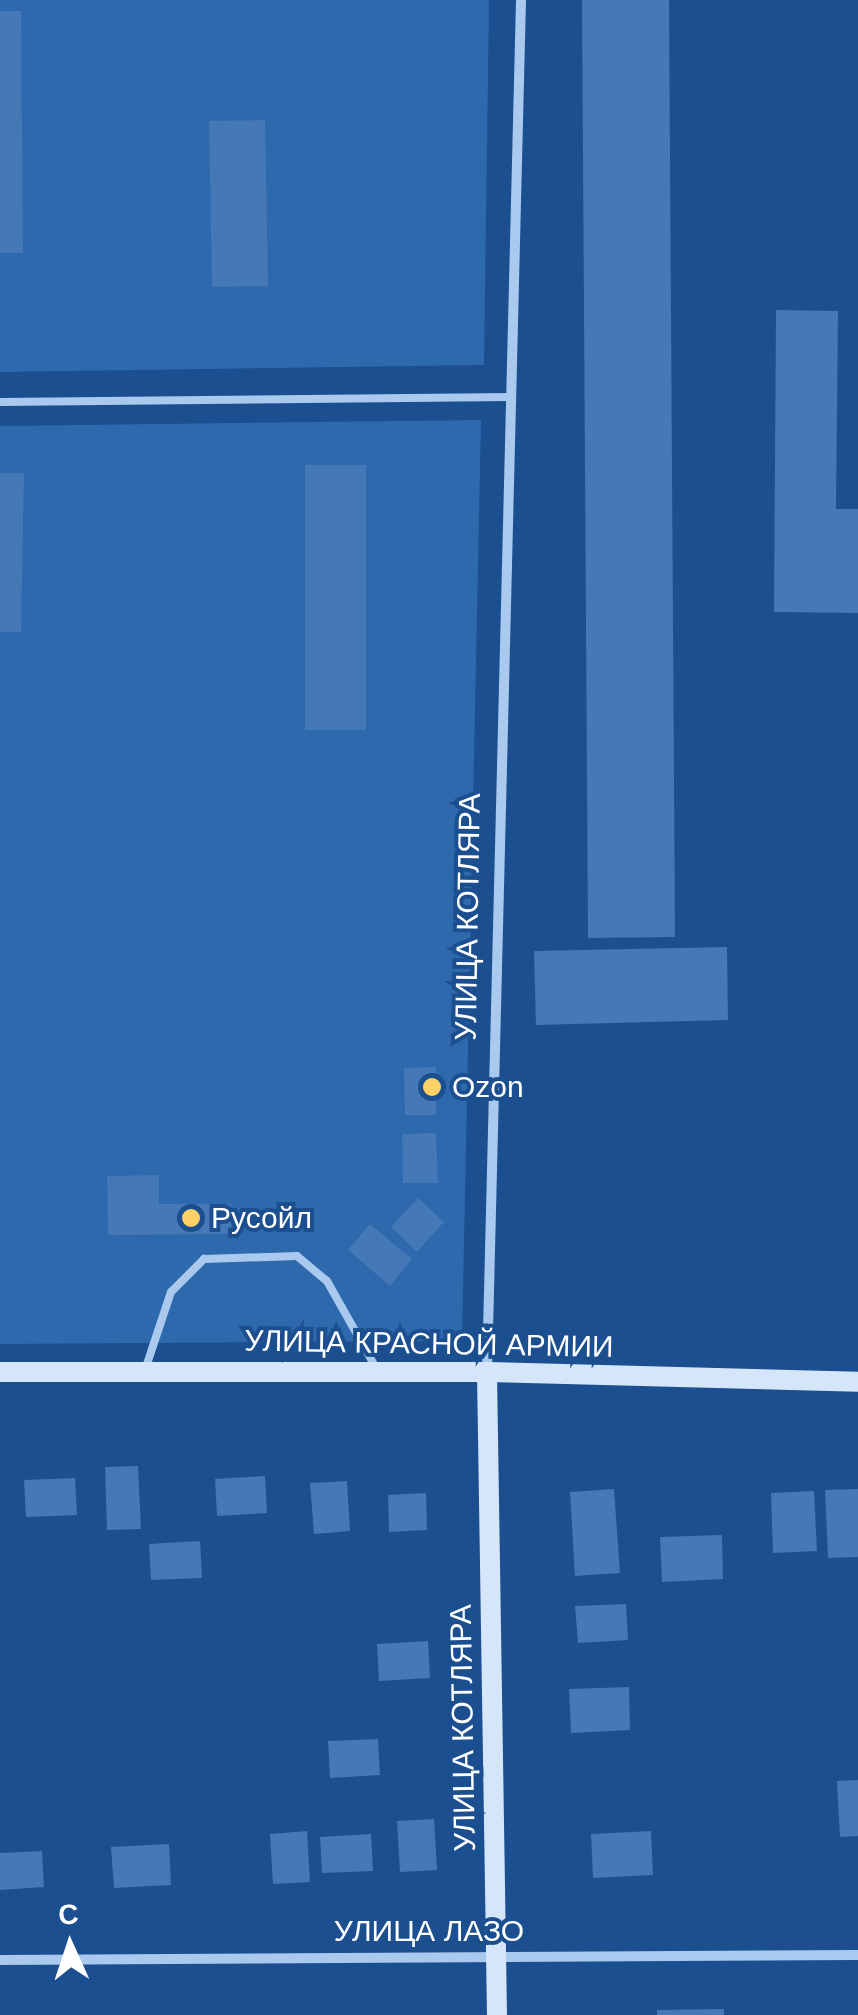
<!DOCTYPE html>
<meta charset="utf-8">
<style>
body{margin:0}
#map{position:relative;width:858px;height:2015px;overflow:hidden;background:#1b4f8f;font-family:Helvetica,sans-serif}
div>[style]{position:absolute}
.green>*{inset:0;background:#2e69ad}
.building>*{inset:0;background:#4478b7}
.lane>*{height:8px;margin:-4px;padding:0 4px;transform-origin:4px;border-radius:4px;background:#a9c9ee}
.street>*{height:10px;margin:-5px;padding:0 5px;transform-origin:5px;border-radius:5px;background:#a9c9ee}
.secondary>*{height:20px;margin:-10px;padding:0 10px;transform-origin:10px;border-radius:10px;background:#d6e6fa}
.dots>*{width:28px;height:28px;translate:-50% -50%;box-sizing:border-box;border:5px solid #1b4f8f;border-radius:50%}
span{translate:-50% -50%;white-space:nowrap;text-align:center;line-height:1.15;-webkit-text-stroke:8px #1b4f8f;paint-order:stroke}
.street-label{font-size:30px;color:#fff}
.poi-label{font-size:30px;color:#fff}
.left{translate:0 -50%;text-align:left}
.north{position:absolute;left:20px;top:1895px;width:100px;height:100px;-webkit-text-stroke:8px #1b4f8f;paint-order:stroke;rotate:357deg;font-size:28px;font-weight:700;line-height:40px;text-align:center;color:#fff}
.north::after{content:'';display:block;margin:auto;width:35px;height:45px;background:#fff;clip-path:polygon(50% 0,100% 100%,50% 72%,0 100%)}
</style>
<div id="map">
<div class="green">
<div style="clip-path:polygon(0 0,489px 0,484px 365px,0 372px)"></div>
<div style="clip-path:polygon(481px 420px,462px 1341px,0 1344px,0 426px)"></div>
</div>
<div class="building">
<div style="clip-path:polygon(582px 0,669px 0,675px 937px,588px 938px)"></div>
<div style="clip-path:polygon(0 11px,21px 11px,23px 253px,0 253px)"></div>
<div style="clip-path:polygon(265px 120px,268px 286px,212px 287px,209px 121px)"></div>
<div style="clip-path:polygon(776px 310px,838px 311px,836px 509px,858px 509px,858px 613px,774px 612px)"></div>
<div style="clip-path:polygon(305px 465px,366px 465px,366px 730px,305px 730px)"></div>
<div style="clip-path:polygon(0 473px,24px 473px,21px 632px,0 632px)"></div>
<div style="clip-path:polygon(727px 947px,728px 1020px,536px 1025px,534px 951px)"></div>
<div style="clip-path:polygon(436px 1067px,436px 1115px,405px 1115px,404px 1068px)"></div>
<div style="clip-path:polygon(436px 1133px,438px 1183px,403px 1183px,402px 1134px)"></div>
<div style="clip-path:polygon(159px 1175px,159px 1204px,231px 1204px,231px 1234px,108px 1235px,107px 1176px)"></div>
<div style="clip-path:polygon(418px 1198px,444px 1222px,417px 1252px,391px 1227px)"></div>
<div style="clip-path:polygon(370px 1224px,412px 1259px,390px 1286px,348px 1250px)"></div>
<div style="clip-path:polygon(138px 1466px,141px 1529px,107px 1530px,105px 1467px)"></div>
<div style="clip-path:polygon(265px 1476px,267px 1513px,217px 1516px,215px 1479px)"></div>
<div style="clip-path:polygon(75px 1478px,77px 1515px,26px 1517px,24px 1480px)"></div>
<div style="clip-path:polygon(347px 1481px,350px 1531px,314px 1534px,310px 1483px)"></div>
<div style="clip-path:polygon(614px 1489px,620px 1573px,575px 1576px,570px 1492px)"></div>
<div style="clip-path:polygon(858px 1489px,858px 1557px,828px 1558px,825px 1490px)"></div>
<div style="clip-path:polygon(814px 1491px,817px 1551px,773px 1553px,771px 1493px)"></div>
<div style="clip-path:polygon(426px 1493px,427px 1530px,389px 1532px,388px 1495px)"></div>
<div style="clip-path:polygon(722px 1535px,723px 1579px,662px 1582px,660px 1537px)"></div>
<div style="clip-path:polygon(200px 1541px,202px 1578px,151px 1580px,149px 1544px)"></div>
<div style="clip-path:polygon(626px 1604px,628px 1640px,578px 1643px,575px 1606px)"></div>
<div style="clip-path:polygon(428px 1641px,430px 1678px,379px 1681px,377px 1644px)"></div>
<div style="clip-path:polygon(629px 1687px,630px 1730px,571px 1733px,569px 1689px)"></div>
<div style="clip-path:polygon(378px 1739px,380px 1775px,330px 1778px,328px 1741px)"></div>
<div style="clip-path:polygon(858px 1780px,858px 1836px,840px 1837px,837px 1781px)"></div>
<div style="clip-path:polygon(434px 1819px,437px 1870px,400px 1872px,397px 1821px)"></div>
<div style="clip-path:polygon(307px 1831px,310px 1882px,273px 1884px,270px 1834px)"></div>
<div style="clip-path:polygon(651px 1831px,653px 1875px,593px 1878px,591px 1834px)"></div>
<div style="clip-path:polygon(371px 1834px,373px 1871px,322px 1873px,320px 1837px)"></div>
<div style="clip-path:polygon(169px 1844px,171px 1885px,114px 1888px,111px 1847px)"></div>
<div style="clip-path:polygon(42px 1851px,44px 1887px,0 1890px,0 1853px)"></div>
<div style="clip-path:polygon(724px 2009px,724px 2015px,657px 2015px,657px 2010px)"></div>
</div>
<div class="lane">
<div style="left:0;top:402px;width:510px;rotate:-0.56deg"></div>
<div style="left:145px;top:1370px;width:82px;rotate:-71.6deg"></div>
<div style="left:171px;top:1292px;width:47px;rotate:-45deg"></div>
<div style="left:204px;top:1259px;width:93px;rotate:-1.8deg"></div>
<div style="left:297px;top:1256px;width:39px;rotate:40deg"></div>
<div style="left:327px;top:1281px;width:100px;rotate:60.6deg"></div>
</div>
<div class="street">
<div style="left:487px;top:1372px;width:1372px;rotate:-88.58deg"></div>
<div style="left:0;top:1960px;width:858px;rotate:-0.33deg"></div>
</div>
<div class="secondary">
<div style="left:0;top:1372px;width:487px"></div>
<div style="left:487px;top:1372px;width:371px;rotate:1.5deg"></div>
<div style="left:487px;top:1372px;width:643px;rotate:89.11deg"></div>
</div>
<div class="dots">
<div style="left:432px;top:1087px;background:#ffd166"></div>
<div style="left:191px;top:1218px;background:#ffd166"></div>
</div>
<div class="street-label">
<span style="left:468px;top:917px;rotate:-89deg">УЛИЦА КОТЛЯРА</span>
<span style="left:429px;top:1344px;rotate:1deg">УЛИЦА КРАСНОЙ АРМИИ</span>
<span style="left:463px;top:1728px;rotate:-91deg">УЛИЦА КОТЛЯРА</span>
<span style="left:429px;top:1931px">УЛИЦА ЛАЗО</span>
</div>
<div class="poi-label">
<span class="left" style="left:452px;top:1087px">Ozon</span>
<span class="left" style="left:211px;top:1218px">Русойл</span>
</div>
<div class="north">С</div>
</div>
